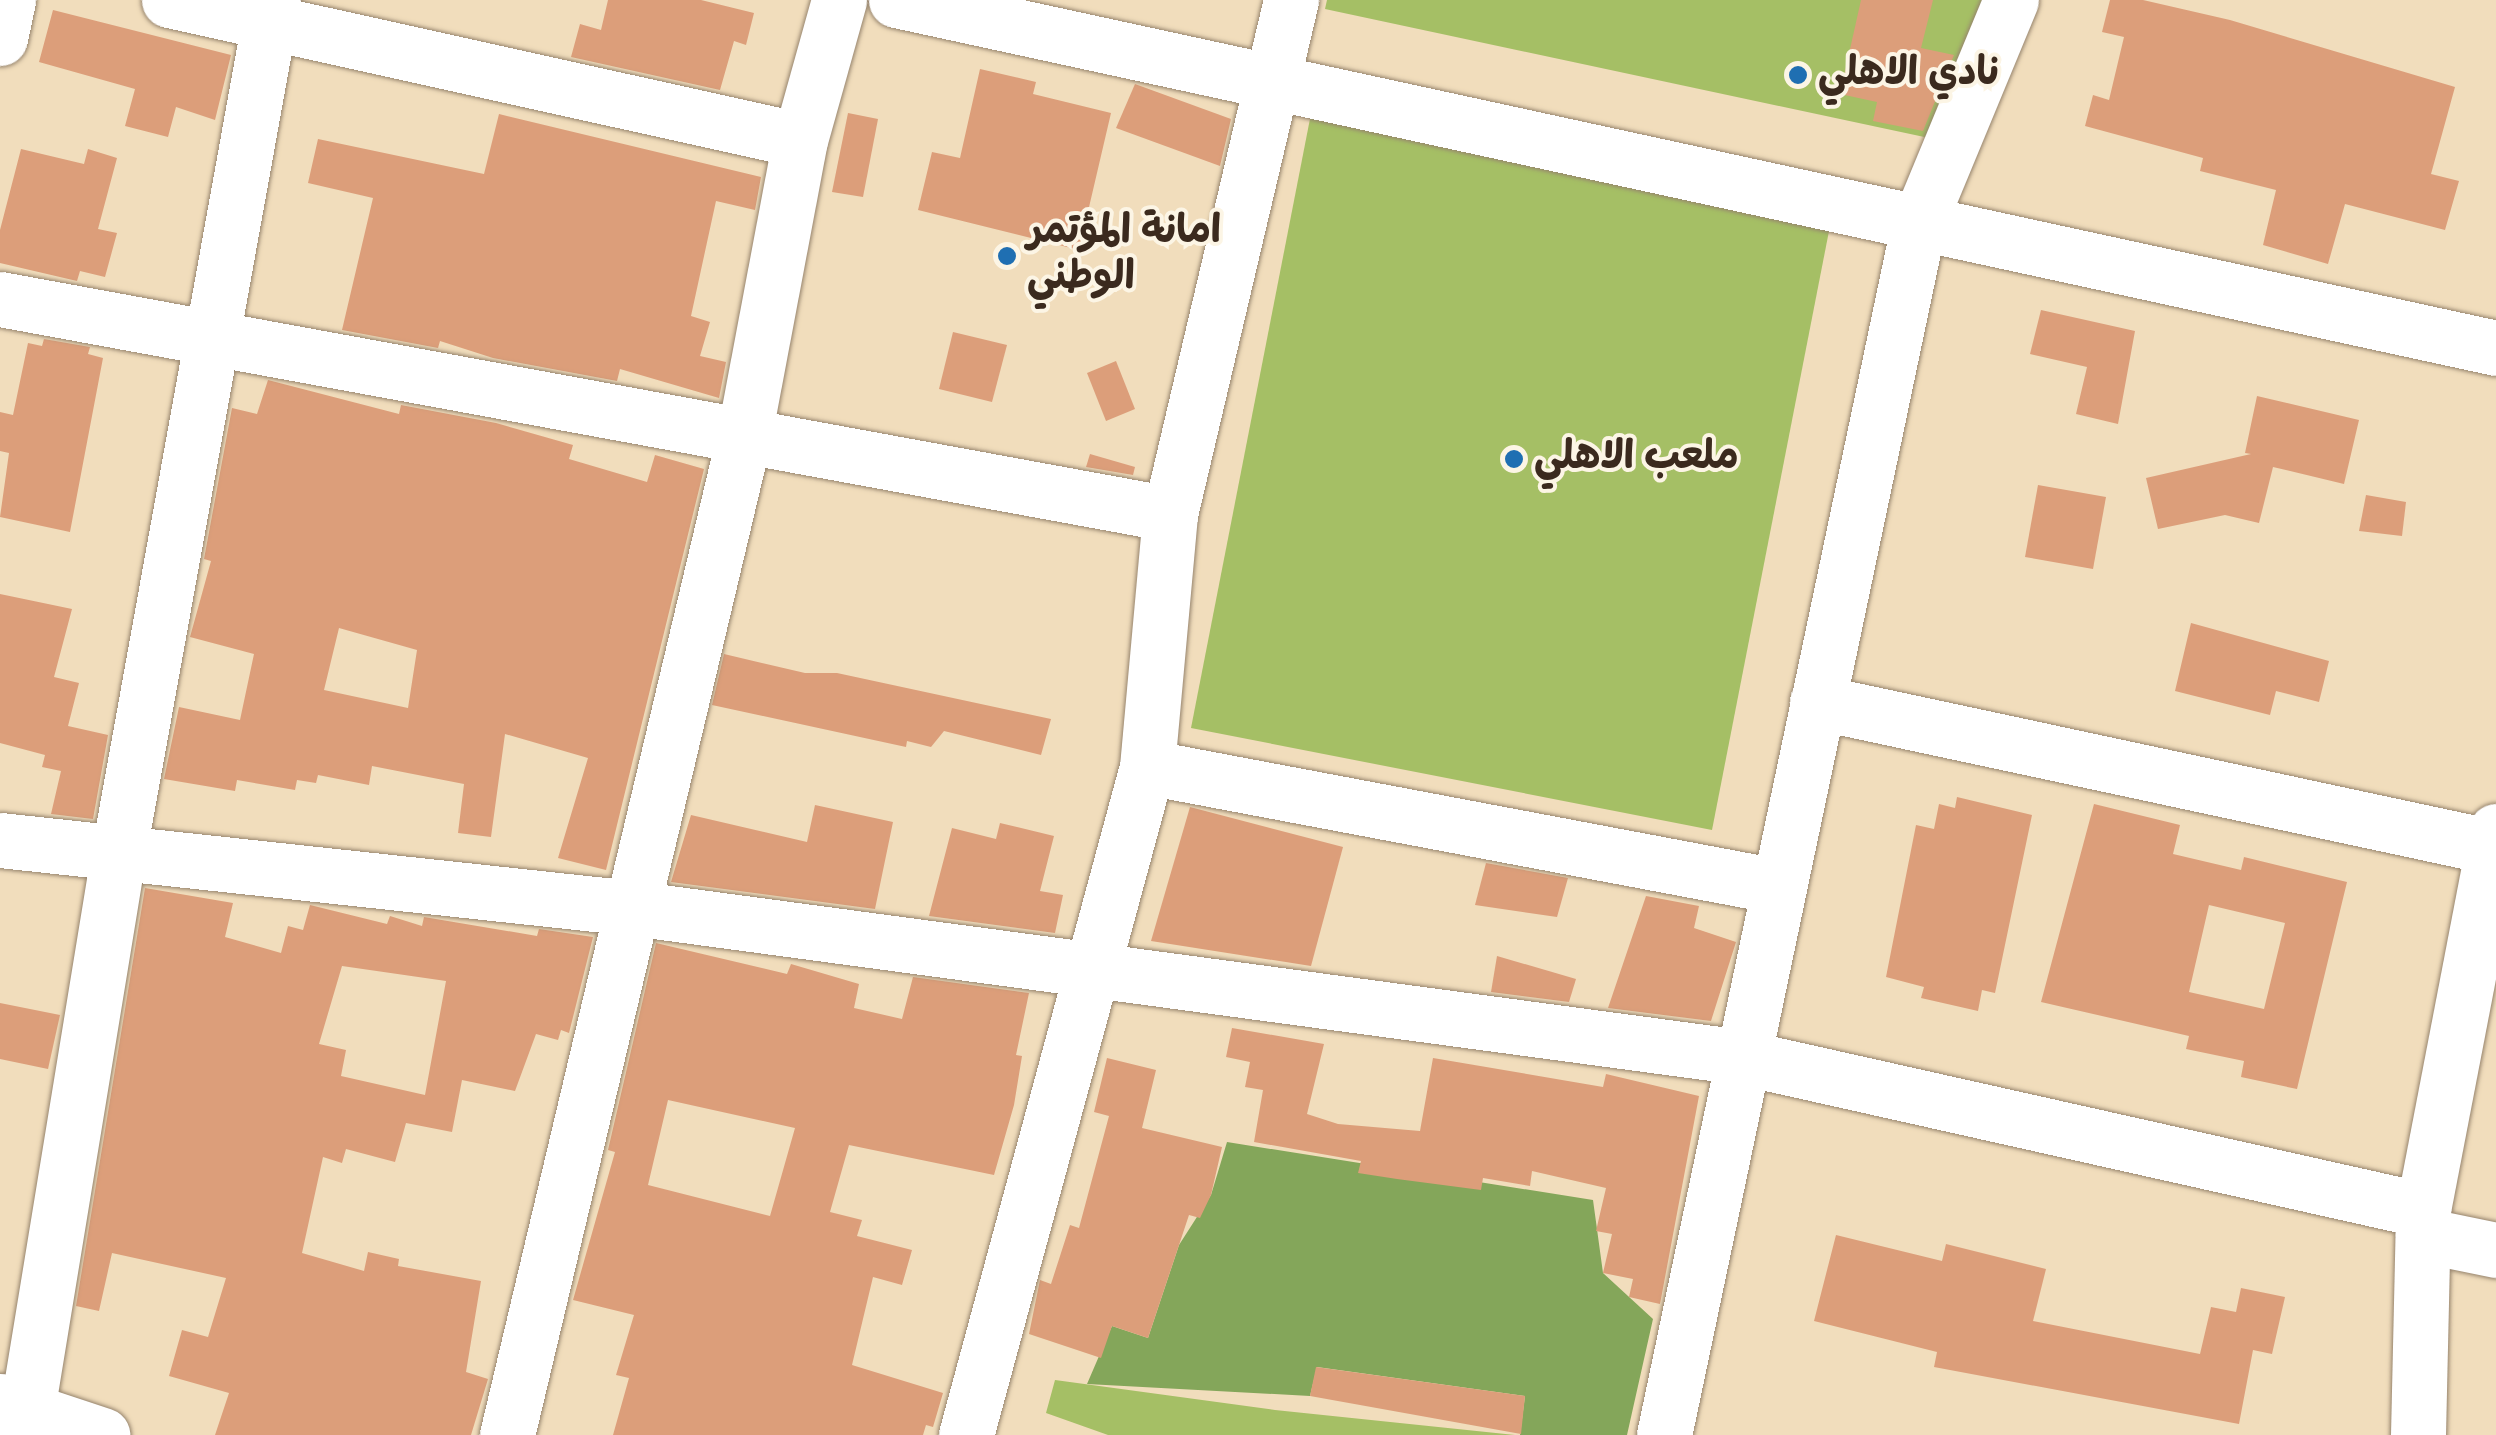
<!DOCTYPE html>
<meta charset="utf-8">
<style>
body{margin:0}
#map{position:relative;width:2496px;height:1435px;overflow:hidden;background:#f1ddbc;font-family:"Indie Flower","Playpen Sans Arabic",sans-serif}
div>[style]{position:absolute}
.green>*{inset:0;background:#a5bf65}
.forest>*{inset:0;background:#84a65a}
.building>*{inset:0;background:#dc9e7a}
.roads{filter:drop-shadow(0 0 2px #96846d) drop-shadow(0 0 2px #96846d)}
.minor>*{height:55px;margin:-27.5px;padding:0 27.5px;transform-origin:27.5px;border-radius:27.5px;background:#fff}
.dots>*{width:28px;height:28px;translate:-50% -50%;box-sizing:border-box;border:5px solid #fcf5e5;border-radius:50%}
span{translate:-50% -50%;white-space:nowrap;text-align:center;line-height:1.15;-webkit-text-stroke:8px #fcf5e5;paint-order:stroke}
.poi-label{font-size:40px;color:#3b2a1e;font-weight:700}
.left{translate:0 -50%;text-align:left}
</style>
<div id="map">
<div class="green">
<div style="clip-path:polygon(1327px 0,1985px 0,1943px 141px,1325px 9px)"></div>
<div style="clip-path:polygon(1316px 88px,1837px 190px,1712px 830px,1191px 728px)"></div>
<div style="clip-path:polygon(1055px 1380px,1275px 1410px,1515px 1435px,1108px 1435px,1046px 1413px)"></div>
</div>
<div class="forest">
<div style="clip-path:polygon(1227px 1142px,1593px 1200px,1603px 1273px,1653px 1319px,1627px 1435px,1520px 1435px,1525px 1396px,1317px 1367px,1310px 1396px,1087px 1384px,1112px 1326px,1148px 1338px,1179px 1245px,1211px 1195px)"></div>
</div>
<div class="building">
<div style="clip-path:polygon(608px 0,701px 0,754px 13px,746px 45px,734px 41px,720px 90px,571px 57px,580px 24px,601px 30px)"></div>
<div style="clip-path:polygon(1861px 0,1933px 0,1921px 48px,1954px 55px,1923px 131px,1873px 121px,1877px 102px,1840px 94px)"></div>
<div style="clip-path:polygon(2110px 0,2143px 0,2230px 20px,2455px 87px,2431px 174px,2459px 181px,2445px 230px,2345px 204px,2328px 264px,2263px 245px,2276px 190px,2200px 171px,2203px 158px,2085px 126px,2093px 95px,2109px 100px,2124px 37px,2102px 32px)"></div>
<div style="clip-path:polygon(53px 10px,231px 55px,215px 120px,176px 107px,168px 137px,125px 126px,135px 89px,39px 62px)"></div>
<div style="clip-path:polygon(980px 69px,1036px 82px,1033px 94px,1111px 113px,1079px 250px,918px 210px,932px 152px,960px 158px)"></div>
<div style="clip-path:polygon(1135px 84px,1231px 119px,1220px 166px,1116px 128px)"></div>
<div style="clip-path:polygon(848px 113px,878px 119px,863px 197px,832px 192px)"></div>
<div style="clip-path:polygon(499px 114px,761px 177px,755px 210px,716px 201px,691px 316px,710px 322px,700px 356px,726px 362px,719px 398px,620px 369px,617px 381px,493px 358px,440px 341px,438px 348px,342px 330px,373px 198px,308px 183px,318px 139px,484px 174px)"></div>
<div style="clip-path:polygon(21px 149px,84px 164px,88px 149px,117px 158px,98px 229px,117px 233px,105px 277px,80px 271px,77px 281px,0 263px,0 230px)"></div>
<div style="clip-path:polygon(2041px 310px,2135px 331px,2118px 424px,2076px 414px,2087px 367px,2030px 354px)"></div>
<div style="clip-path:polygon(953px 332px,1007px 345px,992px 402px,939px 389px)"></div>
<div style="clip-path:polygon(44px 339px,90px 347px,88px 354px,103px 358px,70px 532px,0 517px,9px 453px,0 451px,0 412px,13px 415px,28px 343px,42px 346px)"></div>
<div style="clip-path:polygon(1116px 361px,1135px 409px,1106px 421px,1087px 373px)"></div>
<div style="clip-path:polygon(evenodd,268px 380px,399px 414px,401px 405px,496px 423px,573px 445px,569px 459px,647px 482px,655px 455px,704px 469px,606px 870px,558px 858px,588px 758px,505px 734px,491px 837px,458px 833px,464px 784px,372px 766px,369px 785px,318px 775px,316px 783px,297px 780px,295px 790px,237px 780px,235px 791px,164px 779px,179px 707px,240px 720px,254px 654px,190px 637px,211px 561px,204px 559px,232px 408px,257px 414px,268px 380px,339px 628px,417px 650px,408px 708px,324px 690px,339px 628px)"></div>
<div style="clip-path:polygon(2257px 396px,2359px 420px,2344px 484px,2273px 467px,2259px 523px,2225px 515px,2158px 529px,2146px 478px,2251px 454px,2245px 453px)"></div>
<div style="clip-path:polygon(1090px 454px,1135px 467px,1133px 475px,1086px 467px)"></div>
<div style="clip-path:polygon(2038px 485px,2106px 497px,2093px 569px,2025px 557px)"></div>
<div style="clip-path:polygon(2366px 495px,2406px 502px,2402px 536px,2359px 531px)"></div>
<div style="clip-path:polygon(0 594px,72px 609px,54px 677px,79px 683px,68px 726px,108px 735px,93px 819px,51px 814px,61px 771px,42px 767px,45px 755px,0 743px)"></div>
<div style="clip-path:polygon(2191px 623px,2329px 661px,2319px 702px,2276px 691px,2270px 715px,2175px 691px)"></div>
<div style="clip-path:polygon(724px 654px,805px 673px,837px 673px,1051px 719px,1041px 755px,944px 731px,931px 747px,907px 741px,906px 747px,712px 705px)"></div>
<div style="clip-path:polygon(1957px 797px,2032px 815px,1995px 993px,1982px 990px,1978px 1011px,1921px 998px,1924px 987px,1886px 977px,1916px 825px,1934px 829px,1939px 804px,1955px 808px)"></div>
<div style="clip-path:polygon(evenodd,2094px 804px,2180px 825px,2173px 854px,2241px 870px,2244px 857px,2347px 882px,2297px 1089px,2241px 1077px,2244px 1061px,2186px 1049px,2189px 1036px,2041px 1002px,2094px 804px,2209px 905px,2285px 923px,2264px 1009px,2189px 992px,2209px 905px)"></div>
<div style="clip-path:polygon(815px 805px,893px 822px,875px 909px,671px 882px,691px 815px,807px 842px)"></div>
<div style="clip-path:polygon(1190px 807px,1343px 847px,1311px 966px,1151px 941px)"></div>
<div style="clip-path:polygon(1000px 823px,1054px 836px,1040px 891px,1063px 895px,1055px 933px,929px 916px,952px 828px,996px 839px)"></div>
<div style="clip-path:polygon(1486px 863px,1568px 878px,1557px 917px,1475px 905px)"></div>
<div style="clip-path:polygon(evenodd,145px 888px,233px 903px,225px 937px,281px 953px,288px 926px,303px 930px,310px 905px,387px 924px,390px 916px,422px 926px,424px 917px,537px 936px,539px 929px,593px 937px,569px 1033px,561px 1030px,558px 1040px,536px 1034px,515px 1091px,462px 1080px,452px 1132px,406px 1123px,395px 1162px,346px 1149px,342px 1163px,323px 1157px,302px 1253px,364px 1271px,368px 1252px,399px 1259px,398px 1266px,481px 1281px,466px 1372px,488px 1379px,471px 1435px,215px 1435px,229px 1393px,169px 1376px,182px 1330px,208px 1337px,226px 1278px,112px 1253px,99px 1311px,76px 1306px,145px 888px,342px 966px,446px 981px,425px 1095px,341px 1076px,346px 1050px,319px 1044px,342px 966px)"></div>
<div style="clip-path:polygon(1646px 896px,1699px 906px,1694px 928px,1736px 942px,1711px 1021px,1608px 1008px)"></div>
<div style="clip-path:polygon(evenodd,656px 943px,787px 974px,791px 964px,859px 984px,854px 1008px,902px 1019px,913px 977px,1029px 993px,1016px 1055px,1022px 1056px,1014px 1105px,994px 1175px,849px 1145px,830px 1212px,862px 1220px,857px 1236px,912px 1250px,902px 1285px,873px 1277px,852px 1365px,943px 1393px,933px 1427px,926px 1425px,923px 1435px,613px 1435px,629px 1378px,616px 1375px,634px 1315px,573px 1300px,615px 1152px,608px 1150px,656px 943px,668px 1100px,795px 1128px,770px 1216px,648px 1185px,668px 1100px)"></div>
<div style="clip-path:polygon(1497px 956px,1576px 979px,1569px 1002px,1491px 992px)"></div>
<div style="clip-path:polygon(0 1003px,60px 1015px,48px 1069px,0 1059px)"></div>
<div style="clip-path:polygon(1232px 1028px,1324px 1044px,1307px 1114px,1338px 1124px,1420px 1131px,1433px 1058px,1603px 1087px,1606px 1074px,1699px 1096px,1660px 1304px,1629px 1297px,1633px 1279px,1603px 1273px,1612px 1234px,1596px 1231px,1606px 1188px,1532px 1171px,1530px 1186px,1483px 1178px,1481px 1190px,1397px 1179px,1358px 1173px,1361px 1161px,1254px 1142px,1263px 1090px,1245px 1087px,1250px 1062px,1226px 1057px)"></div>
<div style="clip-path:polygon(1107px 1058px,1156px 1070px,1142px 1128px,1222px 1147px,1211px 1195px,1200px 1218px,1189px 1215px,1148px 1338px,1112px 1326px,1101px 1358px,1029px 1334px,1040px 1280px,1051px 1284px,1070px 1225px,1079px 1228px,1109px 1116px,1094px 1112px)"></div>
<div style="clip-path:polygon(1836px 1235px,1942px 1261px,1946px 1244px,2046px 1269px,2033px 1321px,2200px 1354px,2211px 1307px,2236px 1312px,2241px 1288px,2285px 1297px,2272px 1354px,2253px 1350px,2239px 1424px,1934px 1367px,1937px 1352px,1814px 1321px)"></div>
<div style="clip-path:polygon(1316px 1367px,1525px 1396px,1521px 1434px,1310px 1396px)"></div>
</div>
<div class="roads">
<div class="minor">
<div style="left:169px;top:0;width:646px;rotate:12.51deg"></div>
<div style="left:896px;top:0;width:1637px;rotate:12.27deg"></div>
<div style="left:0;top:38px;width:39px;rotate:-78deg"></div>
<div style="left:0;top:299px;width:1190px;rotate:10.41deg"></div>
<div style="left:1817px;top:702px;width:691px;rotate:12.11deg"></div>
<div style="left:1147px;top:767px;width:641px;rotate:10.7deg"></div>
<div style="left:0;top:840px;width:636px;rotate:6.14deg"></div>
<div style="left:632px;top:908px;width:1119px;rotate:7.65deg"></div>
<div style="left:1741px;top:1057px;width:699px;rotate:12.64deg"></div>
<div style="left:2423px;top:1235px;width:75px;rotate:11.6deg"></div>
<div style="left:0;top:1401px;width:108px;rotate:18.4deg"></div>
<div style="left:23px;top:1435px;width:587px;rotate:-80.68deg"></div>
<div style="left:118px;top:856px;width:870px;rotate:-79.74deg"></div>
<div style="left:507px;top:1435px;width:1027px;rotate:-76.65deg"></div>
<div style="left:744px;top:436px;width:301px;rotate:-79.3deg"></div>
<div style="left:800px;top:140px;width:145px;rotate:-74.4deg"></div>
<div style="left:966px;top:1435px;width:692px;rotate:-74.84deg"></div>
<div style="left:1147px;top:767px;width:254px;rotate:-84.8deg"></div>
<div style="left:1170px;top:514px;width:528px;rotate:-76.75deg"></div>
<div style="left:1664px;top:1435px;width:1240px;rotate:-78.13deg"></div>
<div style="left:1919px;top:222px;width:240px;rotate:-67.5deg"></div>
<div style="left:2418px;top:1435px;width:225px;rotate:-88.7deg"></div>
<div style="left:2423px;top:1210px;width:386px;rotate:-79.1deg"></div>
</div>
</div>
<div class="dots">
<div style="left:1798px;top:75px;background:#1f6fb2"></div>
<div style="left:1007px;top:256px;background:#1f6fb2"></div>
<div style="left:1514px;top:459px;background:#1f6fb2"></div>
</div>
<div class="poi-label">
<span class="left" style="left:1818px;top:75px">نادي الاهلي</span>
<span class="left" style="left:1027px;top:256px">امانة المؤتمر<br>الوطني</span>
<span class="left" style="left:1534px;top:459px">ملعب الاهلي</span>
</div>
</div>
